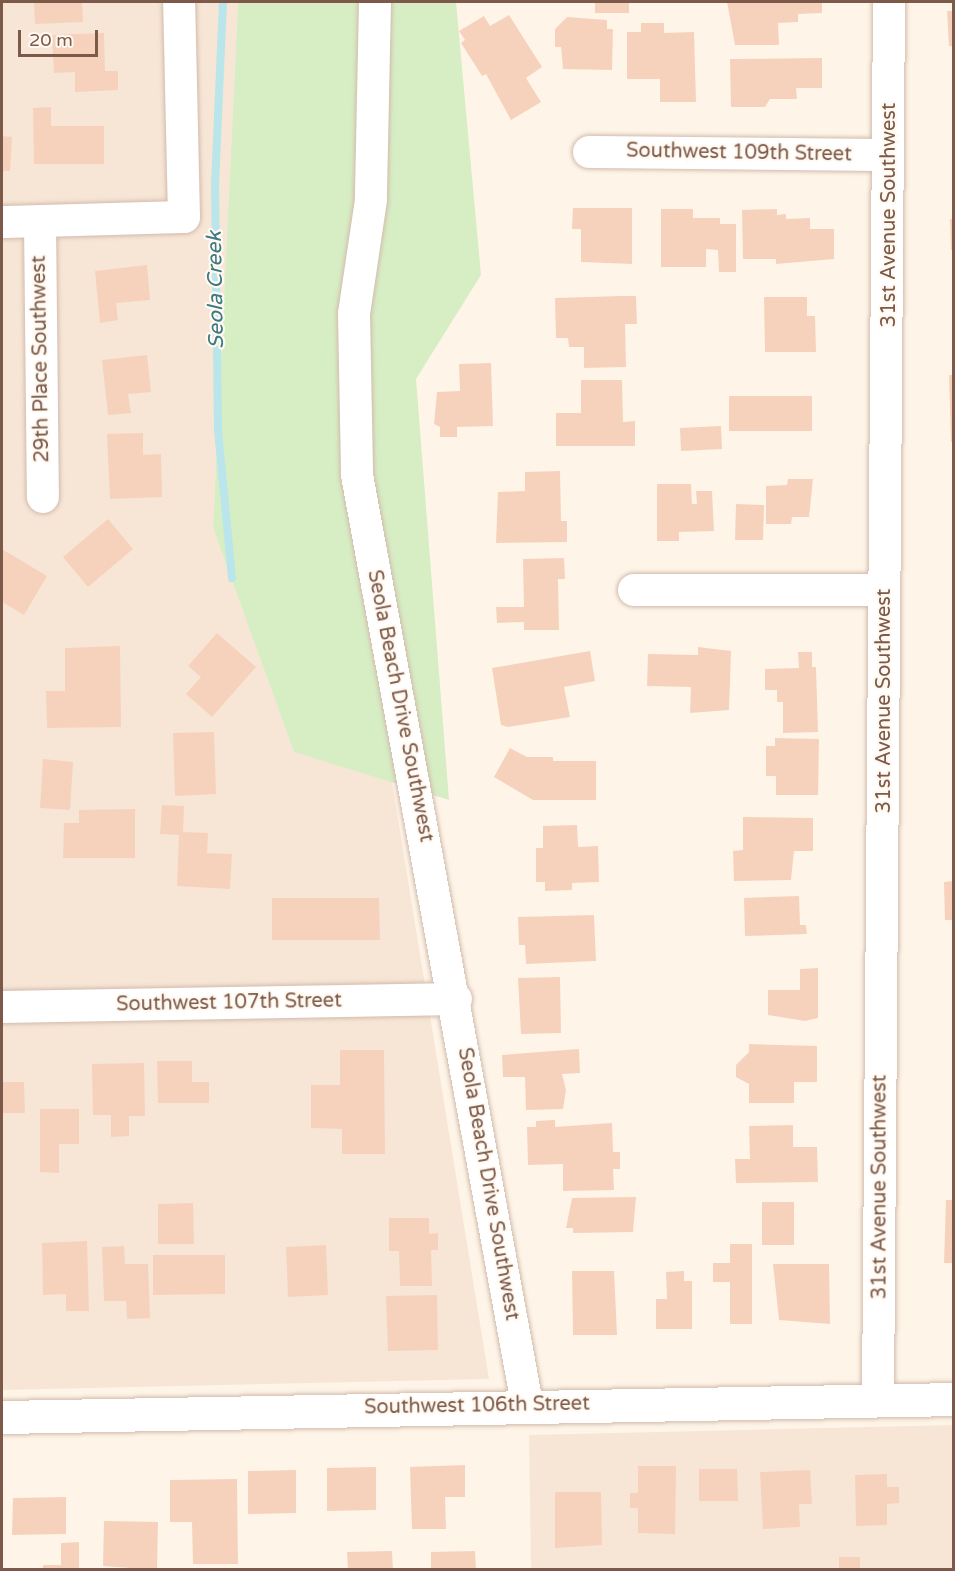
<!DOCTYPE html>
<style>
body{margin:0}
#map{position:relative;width:955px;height:1571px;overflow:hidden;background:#fef5e8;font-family:"Varela Round",sans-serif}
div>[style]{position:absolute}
.residential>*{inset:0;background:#f7e6d6}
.green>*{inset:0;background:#d7eec5}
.stream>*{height:8px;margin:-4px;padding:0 4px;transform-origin:4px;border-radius:4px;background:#bae5ea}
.building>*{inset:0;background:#f6d2bd}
.roads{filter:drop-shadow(0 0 2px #d2bbac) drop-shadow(0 0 2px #d2bbac)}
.minor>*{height:32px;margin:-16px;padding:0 16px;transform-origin:16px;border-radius:16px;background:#fff}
.tertiary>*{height:33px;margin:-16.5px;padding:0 16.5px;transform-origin:16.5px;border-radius:16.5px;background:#fff}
span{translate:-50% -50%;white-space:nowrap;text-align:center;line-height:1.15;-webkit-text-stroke:4.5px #fff9f1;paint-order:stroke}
.street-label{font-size:20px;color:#7c5949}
.water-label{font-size:21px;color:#3a7982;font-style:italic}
.frame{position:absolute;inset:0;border:3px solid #7c5949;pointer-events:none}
.scale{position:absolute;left:18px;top:30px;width:80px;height:27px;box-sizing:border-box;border:3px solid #7c5949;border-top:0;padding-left:8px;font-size:18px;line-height:21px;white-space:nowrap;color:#7c5949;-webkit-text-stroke:4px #fff9f1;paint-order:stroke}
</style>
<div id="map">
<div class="residential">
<div style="clip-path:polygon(2px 2px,238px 2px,213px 528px,294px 751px,392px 782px,489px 1379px,2px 1390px)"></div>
<div style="clip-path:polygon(953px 1425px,953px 1569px,531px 1569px,529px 1435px)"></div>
</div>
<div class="green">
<div style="clip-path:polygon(238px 2px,456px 2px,481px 275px,416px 379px,449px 800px,294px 752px,213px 528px)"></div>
</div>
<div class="stream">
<div style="left:223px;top:2px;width:181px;rotate:92.5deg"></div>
<div style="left:215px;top:183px;width:247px;rotate:89.3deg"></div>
<div style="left:218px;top:430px;width:149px;rotate:84.6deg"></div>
</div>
<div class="building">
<div style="clip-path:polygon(34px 2px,82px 2px,83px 22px,35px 24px)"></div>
<div style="clip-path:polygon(595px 2px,629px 2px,629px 13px,595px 13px)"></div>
<div style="clip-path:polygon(727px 2px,822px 2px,822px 13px,798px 14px,798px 22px,778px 23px,779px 45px,735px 45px)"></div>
<div style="clip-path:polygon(947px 11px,954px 11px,954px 46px,949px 46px)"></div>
<div style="clip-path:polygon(509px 15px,542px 67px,526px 78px,541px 102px,511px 120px,486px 74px,482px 76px,461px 43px,465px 40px,459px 31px,484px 16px,490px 26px)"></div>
<div style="clip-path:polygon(567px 17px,607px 20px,607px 29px,613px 29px,612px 70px,563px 69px,561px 47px,555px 47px,555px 29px)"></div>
<div style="clip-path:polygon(641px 23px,664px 23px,664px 33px,694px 32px,696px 102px,660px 102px,660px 79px,627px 79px,627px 32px,641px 32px)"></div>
<div style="clip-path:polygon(104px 33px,105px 71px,118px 71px,118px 90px,75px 92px,75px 72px,54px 73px,52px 35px)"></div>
<div style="clip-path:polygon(822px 58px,822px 88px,796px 88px,797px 99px,770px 99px,765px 107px,731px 107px,730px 59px)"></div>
<div style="clip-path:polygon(51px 107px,51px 126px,104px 126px,104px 164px,34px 164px,33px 108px)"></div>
<div style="clip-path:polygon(2px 136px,12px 137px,10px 171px,2px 171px)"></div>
<div style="clip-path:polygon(573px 208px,632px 208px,632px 264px,581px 262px,581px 229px,572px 229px)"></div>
<div style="clip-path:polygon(661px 209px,693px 209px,693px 218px,720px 218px,720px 224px,736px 224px,736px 272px,719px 272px,718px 250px,706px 249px,706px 267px,661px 267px)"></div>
<div style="clip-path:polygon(777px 209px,777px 215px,786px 214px,786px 219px,810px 218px,810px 229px,834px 229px,834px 259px,776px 264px,776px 259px,743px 259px,742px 210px)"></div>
<div style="clip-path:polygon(950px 219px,954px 219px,954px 250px,951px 250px)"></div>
<div style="clip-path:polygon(147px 265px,150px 300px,116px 303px,118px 320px,100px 323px,95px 271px)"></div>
<div style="clip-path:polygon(620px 296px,636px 296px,637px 324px,625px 324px,626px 367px,584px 368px,584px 347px,569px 347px,568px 338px,556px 338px,555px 298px)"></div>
<div style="clip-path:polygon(764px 297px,807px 297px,807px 316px,815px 316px,816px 352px,765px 352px)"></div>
<div style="clip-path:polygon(147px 355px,151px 392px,128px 394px,131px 413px,108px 415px,102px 360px)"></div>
<div style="clip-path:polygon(491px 363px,493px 426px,457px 427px,457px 437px,440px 437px,440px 427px,434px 424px,437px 392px,460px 391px,459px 364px)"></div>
<div style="clip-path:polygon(949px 375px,954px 375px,954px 442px,951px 442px)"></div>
<div style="clip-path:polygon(581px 380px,622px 380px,623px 422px,635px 421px,635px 446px,556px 446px,556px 413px,581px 413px)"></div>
<div style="clip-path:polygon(729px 396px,812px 396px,812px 431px,729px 431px)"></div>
<div style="clip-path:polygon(721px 426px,722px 449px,681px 451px,680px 428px)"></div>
<div style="clip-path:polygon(143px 433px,143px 455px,161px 454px,162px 497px,110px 499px,107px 434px)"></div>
<div style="clip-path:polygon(560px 471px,561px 521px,567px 521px,567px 542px,496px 543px,498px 492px,525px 491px,525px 472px)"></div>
<div style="clip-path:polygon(788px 479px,813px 479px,809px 517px,792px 517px,791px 524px,766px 524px,766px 486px,787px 485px)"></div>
<div style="clip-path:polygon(657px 484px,691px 484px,692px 504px,697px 504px,696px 491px,712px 491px,714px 531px,679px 532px,679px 541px,657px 541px)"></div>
<div style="clip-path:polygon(736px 504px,764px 505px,763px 540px,735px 540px)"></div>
<div style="clip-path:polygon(108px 519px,133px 549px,88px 587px,63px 557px)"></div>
<div style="clip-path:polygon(2px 549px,47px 576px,24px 615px,2px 602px)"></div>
<div style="clip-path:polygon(564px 558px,565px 579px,558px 579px,559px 630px,524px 630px,524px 622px,497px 623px,496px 607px,524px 607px,523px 559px)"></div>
<div style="clip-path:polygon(217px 633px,256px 667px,212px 717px,186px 694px,201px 677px,188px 666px)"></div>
<div style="clip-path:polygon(120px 646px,121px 727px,47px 728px,46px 691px,65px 691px,65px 648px)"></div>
<div style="clip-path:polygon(698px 647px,731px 651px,729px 710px,690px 713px,691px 687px,647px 686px,648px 654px,698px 655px)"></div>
<div style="clip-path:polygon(590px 651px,595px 681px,564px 687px,570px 717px,508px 727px,501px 725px,492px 668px)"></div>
<div style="clip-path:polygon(798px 652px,812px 652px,812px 667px,816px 667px,818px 732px,783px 733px,783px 702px,777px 702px,777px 690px,765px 690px,765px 669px,799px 668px)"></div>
<div style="clip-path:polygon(214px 732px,216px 794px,175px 796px,173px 733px)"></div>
<div style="clip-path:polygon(775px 738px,819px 739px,818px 795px,776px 795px,776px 776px,766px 776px,766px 746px,775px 746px)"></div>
<div style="clip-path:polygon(510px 748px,527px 757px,553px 757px,553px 761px,596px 761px,596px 800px,533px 800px,494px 777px)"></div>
<div style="clip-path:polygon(43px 759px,73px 762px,70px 810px,40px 808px)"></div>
<div style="clip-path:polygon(162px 805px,184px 806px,183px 832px,208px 833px,207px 853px,232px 854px,230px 889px,177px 886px,179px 835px,160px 834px)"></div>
<div style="clip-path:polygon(135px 809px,135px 858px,63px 858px,64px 823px,79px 823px,79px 810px)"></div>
<div style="clip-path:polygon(743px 817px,813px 818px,813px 851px,794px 851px,791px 880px,734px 881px,733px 851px,743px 850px)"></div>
<div style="clip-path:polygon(577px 825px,578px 847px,598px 846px,599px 882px,572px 883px,572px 890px,545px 891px,545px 882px,536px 882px,536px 848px,543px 848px,543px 826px)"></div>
<div style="clip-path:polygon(954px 881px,954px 920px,945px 920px,944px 882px)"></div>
<div style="clip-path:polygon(799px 896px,800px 925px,806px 925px,807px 934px,745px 936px,744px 898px)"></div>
<div style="clip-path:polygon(272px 898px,379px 898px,380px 940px,272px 940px)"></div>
<div style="clip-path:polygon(594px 915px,596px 961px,526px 964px,525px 945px,519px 945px,518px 917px)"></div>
<div style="clip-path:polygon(818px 968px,818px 1018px,805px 1021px,768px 1015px,768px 990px,800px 990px,800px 969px)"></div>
<div style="clip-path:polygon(560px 977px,561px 1033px,521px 1034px,518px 978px)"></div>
<div style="clip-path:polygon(749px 1044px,817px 1046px,817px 1082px,794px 1082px,794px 1103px,749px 1103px,749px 1084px,736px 1077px,736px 1065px,749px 1052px)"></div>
<div style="clip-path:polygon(579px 1049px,580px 1073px,562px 1074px,566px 1090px,563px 1109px,526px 1110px,525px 1077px,503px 1077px,502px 1055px)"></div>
<div style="clip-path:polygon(340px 1050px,384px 1050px,385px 1154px,342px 1154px,342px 1129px,311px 1128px,311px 1085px,340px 1085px)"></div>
<div style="clip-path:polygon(157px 1061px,192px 1061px,192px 1082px,209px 1082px,209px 1103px,158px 1103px)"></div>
<div style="clip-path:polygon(144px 1063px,145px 1116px,129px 1116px,129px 1136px,111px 1137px,111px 1115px,93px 1115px,92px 1064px)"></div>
<div style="clip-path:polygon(2px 1082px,24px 1082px,25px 1113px,2px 1113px)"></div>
<div style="clip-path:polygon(40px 1109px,79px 1109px,79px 1144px,59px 1144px,59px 1173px,40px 1172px)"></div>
<div style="clip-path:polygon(555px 1120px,555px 1127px,612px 1123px,613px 1152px,620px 1152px,620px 1169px,613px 1169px,614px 1190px,563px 1191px,563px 1164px,528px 1165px,527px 1127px,536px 1127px,536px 1121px)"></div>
<div style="clip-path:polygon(793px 1125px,793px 1147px,817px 1147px,818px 1182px,736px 1183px,735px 1159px,750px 1159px,749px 1126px)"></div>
<div style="clip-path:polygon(636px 1197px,633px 1232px,573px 1233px,573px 1228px,566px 1228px,572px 1198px)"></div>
<div style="clip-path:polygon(946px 1200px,954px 1200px,954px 1263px,944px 1263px)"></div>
<div style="clip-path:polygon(762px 1202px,794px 1202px,794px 1245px,762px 1245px)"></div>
<div style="clip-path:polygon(193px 1203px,194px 1244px,158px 1244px,158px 1204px)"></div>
<div style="clip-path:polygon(389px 1218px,429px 1218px,429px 1234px,438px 1233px,438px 1250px,431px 1250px,432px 1286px,400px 1286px,399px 1251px,389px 1251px)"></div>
<div style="clip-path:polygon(87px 1241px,89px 1311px,66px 1311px,66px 1294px,43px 1295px,42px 1243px)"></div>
<div style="clip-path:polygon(730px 1244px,752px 1244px,752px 1324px,730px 1324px,730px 1282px,713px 1282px,713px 1263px,730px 1263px)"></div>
<div style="clip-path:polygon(326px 1245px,328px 1295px,288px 1297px,286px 1247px)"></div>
<div style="clip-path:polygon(124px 1246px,125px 1264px,148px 1264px,150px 1318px,127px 1319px,126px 1301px,104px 1301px,102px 1247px)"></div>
<div style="clip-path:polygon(153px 1255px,225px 1255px,225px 1294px,153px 1295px)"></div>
<div style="clip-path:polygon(773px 1264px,829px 1264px,830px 1324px,779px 1320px)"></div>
<div style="clip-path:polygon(572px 1271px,614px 1271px,617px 1335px,573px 1335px)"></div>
<div style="clip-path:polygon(684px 1271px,684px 1281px,692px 1281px,692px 1329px,656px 1329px,656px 1299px,667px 1299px,666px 1272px)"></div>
<div style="clip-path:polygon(437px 1295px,438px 1350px,388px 1351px,386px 1296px)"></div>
<div style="clip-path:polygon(465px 1465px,465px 1497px,445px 1497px,446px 1529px,412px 1529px,410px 1467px)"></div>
<div style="clip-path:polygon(638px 1466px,676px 1466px,675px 1534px,638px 1533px,638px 1508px,630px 1508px,630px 1493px,638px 1493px)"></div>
<div style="clip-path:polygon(376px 1467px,376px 1510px,327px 1511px,327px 1468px)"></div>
<div style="clip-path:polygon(699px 1469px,737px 1469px,738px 1501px,699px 1501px)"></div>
<div style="clip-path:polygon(296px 1470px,296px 1513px,248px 1514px,248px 1471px)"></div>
<div style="clip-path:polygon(810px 1470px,812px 1504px,799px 1504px,800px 1527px,763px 1529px,760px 1472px)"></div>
<div style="clip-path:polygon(887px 1474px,887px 1487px,899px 1487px,899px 1503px,887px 1504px,887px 1525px,856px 1526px,855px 1475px)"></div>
<div style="clip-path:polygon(237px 1479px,238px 1564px,193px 1564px,192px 1522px,170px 1522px,170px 1480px)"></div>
<div style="clip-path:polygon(555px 1492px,601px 1492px,602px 1545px,555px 1548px)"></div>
<div style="clip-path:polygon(66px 1497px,66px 1534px,12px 1535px,13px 1498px)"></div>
<div style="clip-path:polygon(104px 1521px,158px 1522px,157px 1570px,103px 1566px)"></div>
<div style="clip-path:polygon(79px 1542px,79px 1570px,43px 1570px,43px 1565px,61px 1565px,61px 1543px)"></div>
<div style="clip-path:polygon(392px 1551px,393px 1570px,348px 1570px,347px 1552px)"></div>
<div style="clip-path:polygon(475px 1551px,476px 1570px,431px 1570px,431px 1552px)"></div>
<div style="clip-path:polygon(839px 1557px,860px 1557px,860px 1570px,839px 1570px)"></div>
</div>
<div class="roads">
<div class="minor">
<div style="left:375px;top:2px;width:198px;rotate:91.2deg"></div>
<div style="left:371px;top:200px;width:115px;rotate:98.5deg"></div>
<div style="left:354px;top:314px;width:161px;rotate:88.9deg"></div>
<div style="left:357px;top:475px;width:944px;rotate:79.63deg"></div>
<div style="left:589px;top:152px;width:299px;rotate:0.6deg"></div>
<div style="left:40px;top:221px;width:276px;rotate:89.4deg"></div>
<div style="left:2px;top:222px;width:182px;rotate:-1.6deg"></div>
<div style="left:184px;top:217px;width:215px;rotate:-91.3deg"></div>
<div style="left:634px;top:590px;width:250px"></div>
<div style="left:2px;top:1007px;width:454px;rotate:-1deg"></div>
<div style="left:878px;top:1401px;width:1399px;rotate:-89.55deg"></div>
</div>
<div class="tertiary">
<div style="left:2px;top:1417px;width:952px;rotate:-1.08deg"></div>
</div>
</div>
<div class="street-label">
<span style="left:739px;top:153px;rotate:1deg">Southwest 109th Street</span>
<span style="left:889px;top:215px;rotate:-90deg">31st Avenue Southwest</span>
<span style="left:41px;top:359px;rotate:-91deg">29th Place Southwest</span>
<span style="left:884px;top:701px;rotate:-90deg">31st Avenue Southwest</span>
<span style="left:400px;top:706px;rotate:79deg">Seola Beach Drive Southwest</span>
<span style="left:229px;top:1003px;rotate:-1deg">Southwest 107th Street</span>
<span style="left:488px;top:1184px;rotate:80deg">Seola Beach Drive Southwest</span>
<span style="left:880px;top:1187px;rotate:-90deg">31st Avenue Southwest</span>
<span style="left:477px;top:1406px;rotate:-1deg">Southwest 106th Street</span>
</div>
<div class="water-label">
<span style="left:216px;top:290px;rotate:-91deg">Seola Creek</span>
</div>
<div class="frame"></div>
<div class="scale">20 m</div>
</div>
